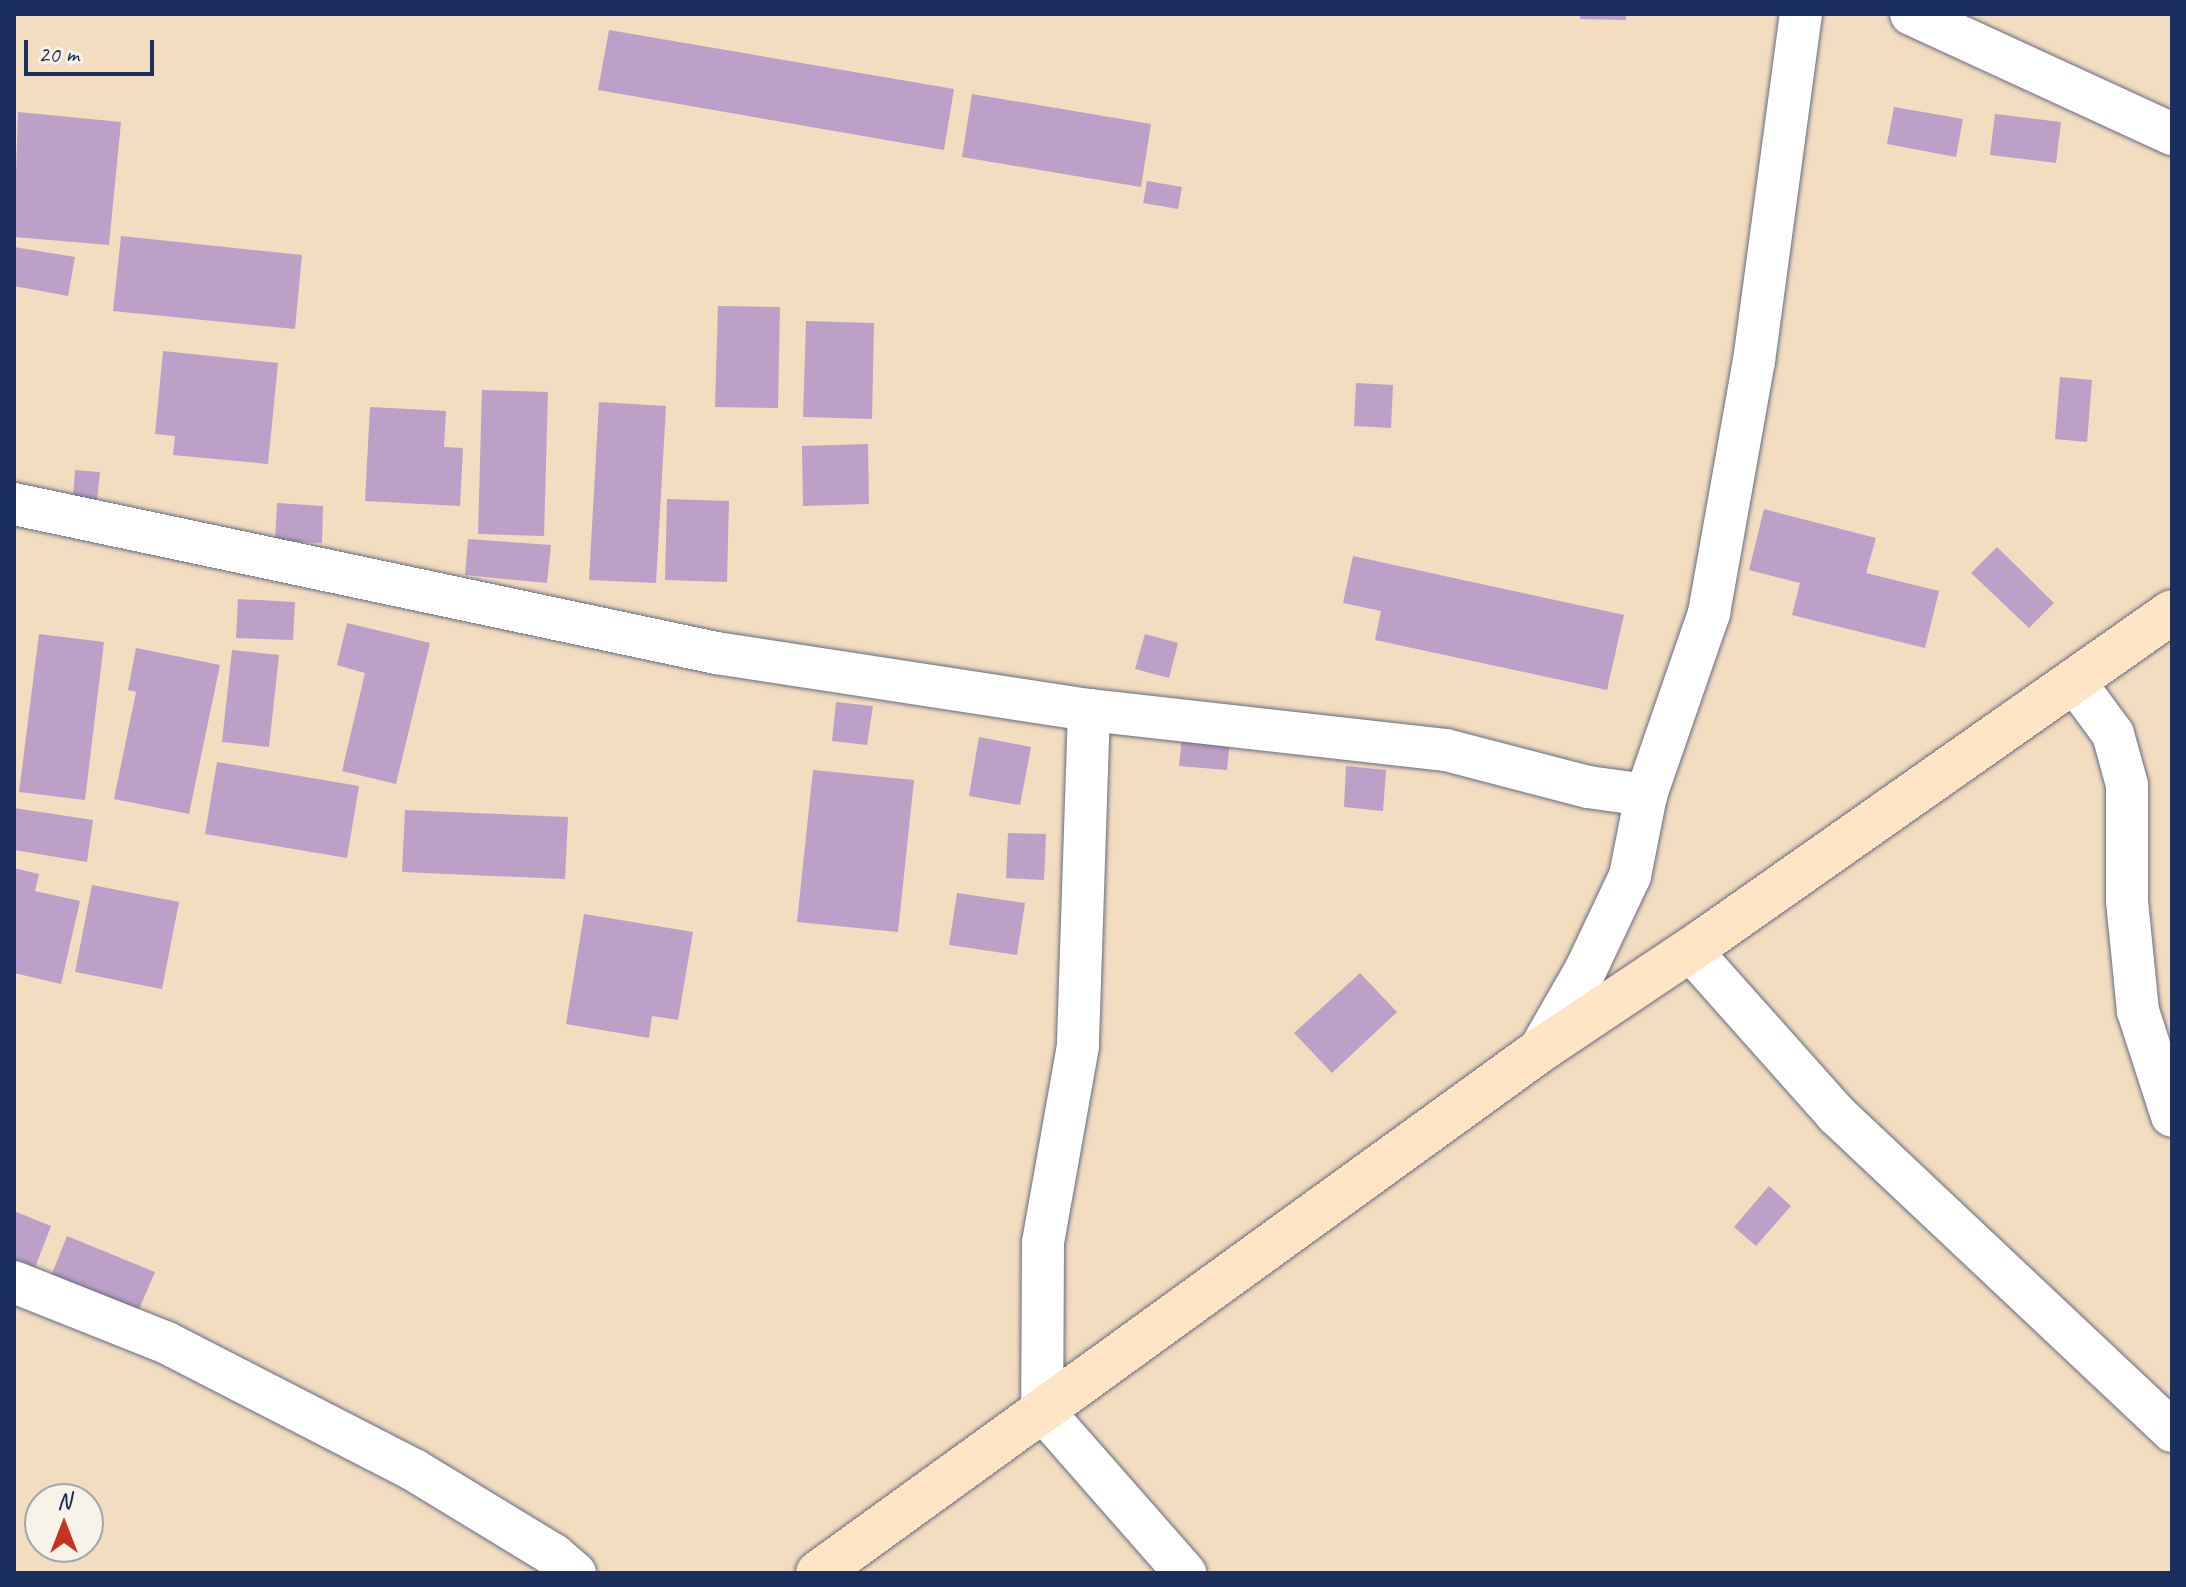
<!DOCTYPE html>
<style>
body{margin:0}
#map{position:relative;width:2186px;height:1587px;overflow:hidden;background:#f2ddc0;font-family:Caveat,sans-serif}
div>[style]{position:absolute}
.building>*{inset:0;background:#bda0c7}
.roads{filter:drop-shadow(0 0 2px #666c80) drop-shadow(0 0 2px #666c80)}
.street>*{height:42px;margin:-21px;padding:0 21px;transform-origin:21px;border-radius:21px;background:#fff}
.secondary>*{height:44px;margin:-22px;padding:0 22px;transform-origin:22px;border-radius:22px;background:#fde5c5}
span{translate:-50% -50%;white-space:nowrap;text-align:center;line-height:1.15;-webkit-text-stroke:7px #f7f3e8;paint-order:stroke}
.frame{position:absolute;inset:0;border:16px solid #1b2f5e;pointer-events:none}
.north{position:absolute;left:24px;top:1483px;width:80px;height:80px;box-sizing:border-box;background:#f7f3e8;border:2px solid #9fa5b1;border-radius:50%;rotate:0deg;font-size:22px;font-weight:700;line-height:32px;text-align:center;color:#1b2f5e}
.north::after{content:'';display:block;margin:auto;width:28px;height:36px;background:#c8321e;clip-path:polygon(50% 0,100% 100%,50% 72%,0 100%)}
.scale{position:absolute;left:24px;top:40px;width:130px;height:36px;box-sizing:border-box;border:4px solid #1b2f5e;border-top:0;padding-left:10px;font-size:24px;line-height:28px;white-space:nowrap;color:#1b2f5e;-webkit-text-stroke:6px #f7f3e8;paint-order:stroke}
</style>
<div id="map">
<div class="building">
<div style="clip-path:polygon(1580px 14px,1626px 14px,1626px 20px,1580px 19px)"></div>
<div style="clip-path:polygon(609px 30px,954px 89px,944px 150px,598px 90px)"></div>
<div style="clip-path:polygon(972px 94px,1151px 124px,1141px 187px,962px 157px)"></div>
<div style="clip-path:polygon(1894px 107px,1963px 119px,1956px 157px,1887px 144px)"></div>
<div style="clip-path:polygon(18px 112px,121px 122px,109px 245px,14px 237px)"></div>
<div style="clip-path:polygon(1995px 114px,2061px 122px,2056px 163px,1990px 155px)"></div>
<div style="clip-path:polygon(1147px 181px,1182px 187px,1178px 209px,1143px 203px)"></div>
<div style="clip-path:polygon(121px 236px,302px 255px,295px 329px,113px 311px)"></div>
<div style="clip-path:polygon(14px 247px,75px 257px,68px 296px,14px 286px)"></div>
<div style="clip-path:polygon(718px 306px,780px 307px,778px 408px,715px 407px)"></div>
<div style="clip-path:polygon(806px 321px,874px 323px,872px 419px,803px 417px)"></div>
<div style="clip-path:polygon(163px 351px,278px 363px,268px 464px,173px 455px,175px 436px,155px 434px)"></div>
<div style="clip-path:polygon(2060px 377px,2092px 380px,2087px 442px,2055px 439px)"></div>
<div style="clip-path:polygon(1356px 383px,1393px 385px,1391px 428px,1354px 426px)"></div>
<div style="clip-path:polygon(482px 390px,548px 392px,544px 536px,478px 534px)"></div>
<div style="clip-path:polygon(599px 402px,666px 406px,656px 583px,589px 580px)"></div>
<div style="clip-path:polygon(370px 407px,446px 411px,444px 447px,463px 448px,460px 506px,365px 501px)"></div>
<div style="clip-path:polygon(868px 444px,869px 504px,803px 506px,802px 446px)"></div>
<div style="clip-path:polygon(75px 470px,100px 472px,96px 511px,72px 509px)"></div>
<div style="clip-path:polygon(667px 499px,729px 501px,727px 582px,665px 580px)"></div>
<div style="clip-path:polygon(277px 503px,323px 506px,322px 543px,275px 541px)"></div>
<div style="clip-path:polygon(1764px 509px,1876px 538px,1866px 573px,1939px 591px,1925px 648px,1792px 615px,1800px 583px,1749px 570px)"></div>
<div style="clip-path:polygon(468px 539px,551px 545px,547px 583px,465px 575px)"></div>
<div style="clip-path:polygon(1997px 547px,2054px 603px,2029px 628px,1971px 573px)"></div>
<div style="clip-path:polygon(1353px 556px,1624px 615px,1607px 690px,1375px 640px,1381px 611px,1343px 603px)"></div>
<div style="clip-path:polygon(238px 599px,295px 602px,293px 640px,236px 638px)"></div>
<div style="clip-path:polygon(347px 623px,430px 643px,396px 784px,342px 771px,365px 673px,337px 665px)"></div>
<div style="clip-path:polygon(39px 634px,104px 642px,85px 800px,19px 792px)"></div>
<div style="clip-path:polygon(1145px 634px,1178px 643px,1169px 678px,1135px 669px)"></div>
<div style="clip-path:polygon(136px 648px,220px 665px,189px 814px,114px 799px,136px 692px,128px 690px)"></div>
<div style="clip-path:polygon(232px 650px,279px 655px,269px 747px,222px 742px)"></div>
<div style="clip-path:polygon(836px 702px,873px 706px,867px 745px,832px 741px)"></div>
<div style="clip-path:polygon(1182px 735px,1230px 740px,1227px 770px,1179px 766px)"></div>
<div style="clip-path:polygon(979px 737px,1031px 747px,1020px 805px,969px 796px)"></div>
<div style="clip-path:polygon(217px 762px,359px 786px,347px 858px,205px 834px)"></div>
<div style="clip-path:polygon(1346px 766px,1386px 770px,1383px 811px,1344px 807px)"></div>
<div style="clip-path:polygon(813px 770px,914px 780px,898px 932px,797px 922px)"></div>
<div style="clip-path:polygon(14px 808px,93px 820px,87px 862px,14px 850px)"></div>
<div style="clip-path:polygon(405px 810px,568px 817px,565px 879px,402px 872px)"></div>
<div style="clip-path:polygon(1008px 833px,1046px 834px,1044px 880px,1006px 878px)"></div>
<div style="clip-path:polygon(14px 868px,39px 874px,35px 891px,80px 901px,61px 984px,14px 973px)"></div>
<div style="clip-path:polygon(92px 885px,179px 902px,162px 989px,75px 972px)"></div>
<div style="clip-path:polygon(957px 893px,1025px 903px,1017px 955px,949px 945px)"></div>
<div style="clip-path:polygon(584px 914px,693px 932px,678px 1020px,652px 1016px,649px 1038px,566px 1024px)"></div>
<div style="clip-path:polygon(1360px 973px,1397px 1012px,1332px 1073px,1294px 1033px)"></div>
<div style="clip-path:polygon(1769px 1186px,1791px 1206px,1756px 1246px,1734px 1227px)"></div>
<div style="clip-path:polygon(14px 1211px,51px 1226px,33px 1273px,14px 1265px)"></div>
<div style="clip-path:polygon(67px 1236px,155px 1272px,137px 1314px,50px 1279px)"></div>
</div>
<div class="roads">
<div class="street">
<div style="left:1911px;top:14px;width:287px;rotate:24.7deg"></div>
<div style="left:14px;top:504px;width:718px;rotate:11.98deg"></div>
<div style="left:716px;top:653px;width:377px;rotate:8.7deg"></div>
<div style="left:1089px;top:710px;width:359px;rotate:6.4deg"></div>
<div style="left:1446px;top:750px;width:147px;rotate:14.6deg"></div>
<div style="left:1588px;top:787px;width:59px;rotate:7.9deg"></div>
<div style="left:2074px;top:681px;width:66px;rotate:53.7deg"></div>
<div style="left:2113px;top:734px;width:53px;rotate:74.6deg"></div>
<div style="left:2127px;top:785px;width:116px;rotate:90deg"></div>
<div style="left:2127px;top:901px;width:111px;rotate:84.3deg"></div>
<div style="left:2138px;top:1011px;width:110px;rotate:72.1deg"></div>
<div style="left:1089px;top:710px;width:336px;rotate:91.9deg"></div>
<div style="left:1078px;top:1046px;width:200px;rotate:100.1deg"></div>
<div style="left:1043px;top:1243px;width:167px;rotate:90.3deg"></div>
<div style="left:1042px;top:1410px;width:217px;rotate:48.7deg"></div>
<div style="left:1690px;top:950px;width:221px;rotate:48.3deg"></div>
<div style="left:1837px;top:1115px;width:461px;rotate:43.3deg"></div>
<div style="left:1539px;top:1051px;width:95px;rotate:-60.2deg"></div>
<div style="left:1586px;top:969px;width:103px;rotate:-64.7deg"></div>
<div style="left:1630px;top:876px;width:83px;rotate:-78.8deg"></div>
<div style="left:1646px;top:795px;width:193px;rotate:-70.9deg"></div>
<div style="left:1709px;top:613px;width:256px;rotate:-79.9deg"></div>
<div style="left:1754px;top:361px;width:350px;rotate:-82.3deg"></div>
<div style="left:14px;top:1282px;width:162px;rotate:21.7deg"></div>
<div style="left:165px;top:1342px;width:280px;rotate:27.2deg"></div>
<div style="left:414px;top:1470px;width:164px;rotate:31.3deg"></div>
<div style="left:554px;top:1555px;width:28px;rotate:41deg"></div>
</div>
<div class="secondary">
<div style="left:818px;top:1573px;width:890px;rotate:-35.9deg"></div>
<div style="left:1539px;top:1051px;width:196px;rotate:-33.8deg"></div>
<div style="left:1702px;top:942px;width:574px;rotate:-35.07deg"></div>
</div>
</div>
<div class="frame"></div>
<div class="north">N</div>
<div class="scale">20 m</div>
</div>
